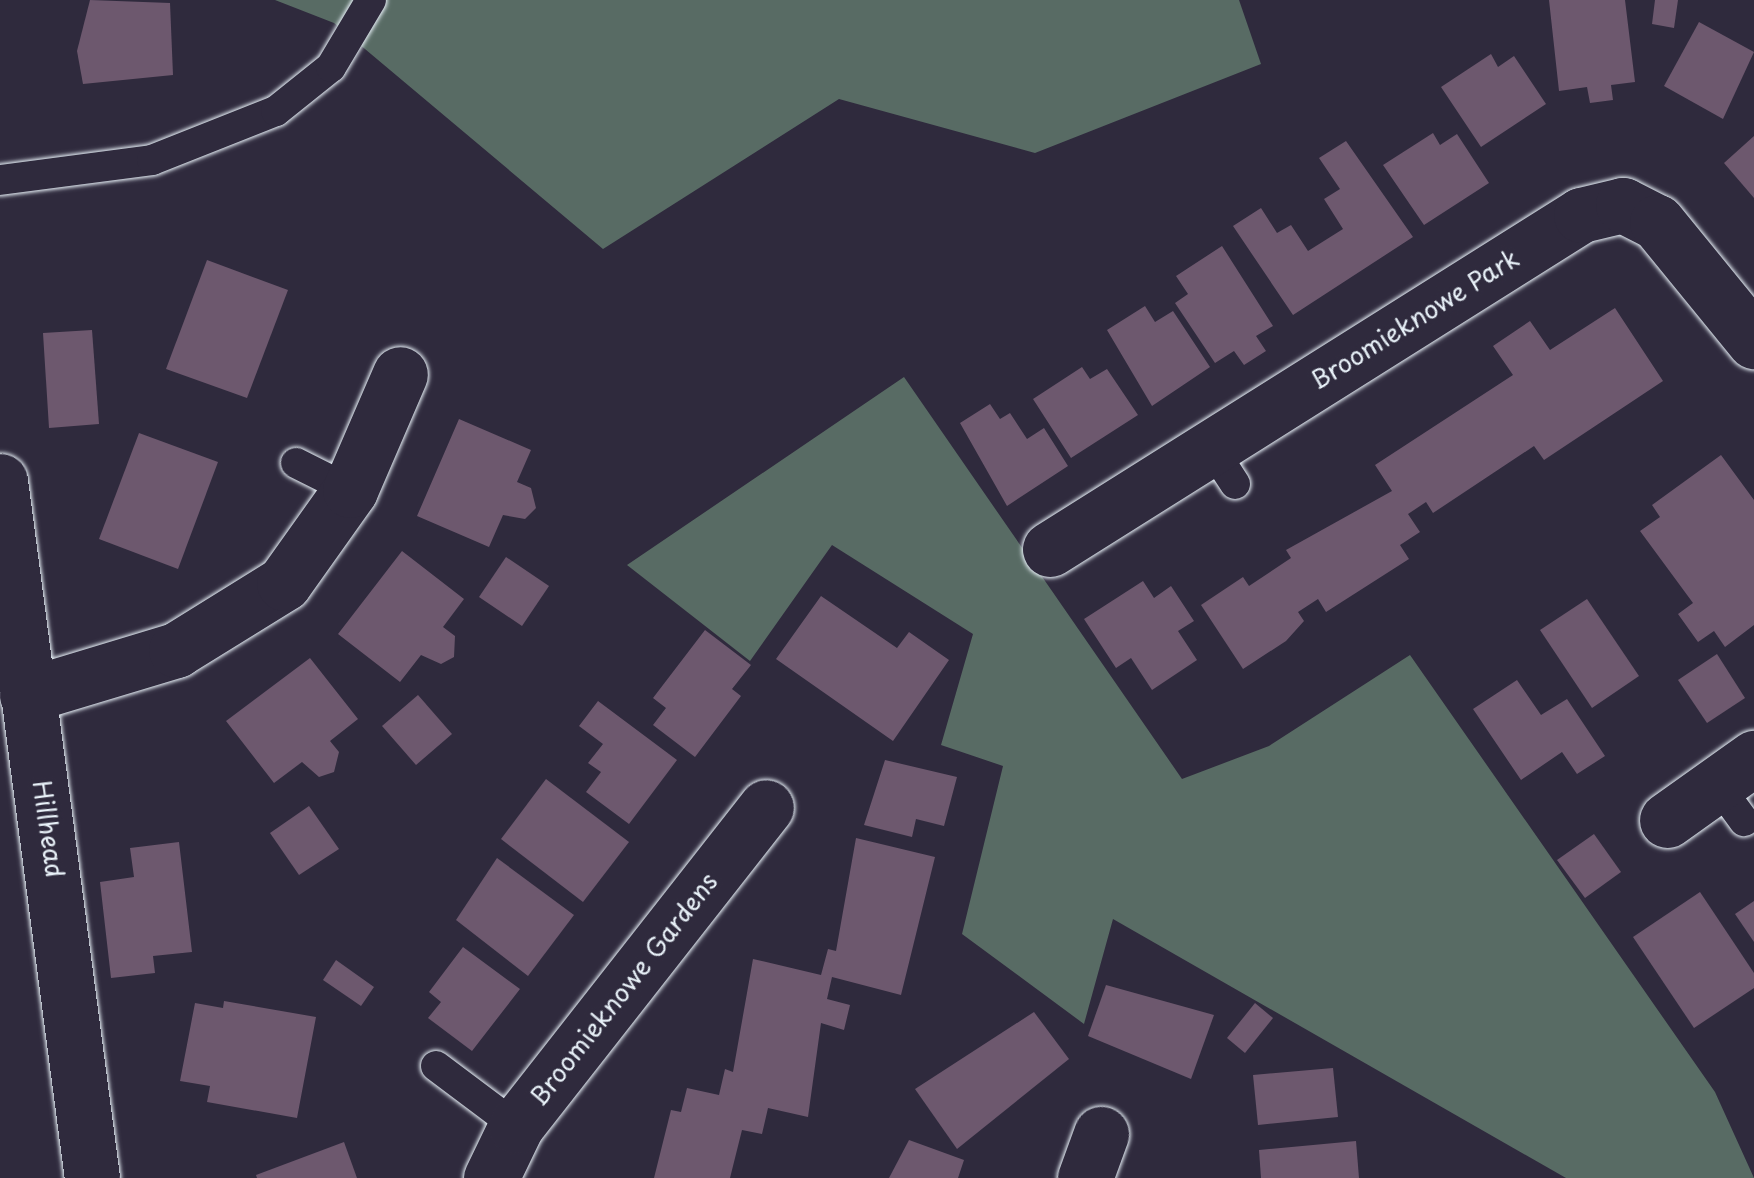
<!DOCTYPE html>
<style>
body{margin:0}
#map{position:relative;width:1754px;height:1178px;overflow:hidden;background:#2f2a3d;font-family:"Playpen Sans",sans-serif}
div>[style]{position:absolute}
.green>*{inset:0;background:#586b64}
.building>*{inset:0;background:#6d586e}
.roads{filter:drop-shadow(0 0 2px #e8f1f8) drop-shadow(0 0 2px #e8f1f8)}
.lane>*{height:30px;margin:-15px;padding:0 15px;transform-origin:15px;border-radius:15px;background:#2f2a3d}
.street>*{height:55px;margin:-27.5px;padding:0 27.5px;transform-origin:27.5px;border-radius:27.5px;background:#2f2a3d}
.secondary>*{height:55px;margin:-27.5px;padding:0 27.5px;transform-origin:27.5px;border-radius:27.5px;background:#2f2a3d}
span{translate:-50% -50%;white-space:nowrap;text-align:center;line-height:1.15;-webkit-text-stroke:10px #2f2a3d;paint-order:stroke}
.street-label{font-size:25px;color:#e8f1f8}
</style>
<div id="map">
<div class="green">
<div style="clip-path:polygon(275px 0,1239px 0,1261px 64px,1035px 153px,839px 99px,603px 249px,334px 23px)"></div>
<div style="clip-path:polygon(904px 377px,1182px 779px,1269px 746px,1410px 655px,1715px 1092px,1754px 1178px,1566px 1178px,1113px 919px,1084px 1024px,962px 934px,1003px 766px,941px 745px,973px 634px,832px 545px,750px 661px,627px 565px)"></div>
</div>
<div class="building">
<div style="clip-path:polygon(90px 0,170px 3px,173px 75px,83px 84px,77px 51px)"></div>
<div style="clip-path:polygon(1549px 0,1625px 0,1635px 82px,1611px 85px,1613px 100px,1590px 103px,1587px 87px,1559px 91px)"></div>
<div style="clip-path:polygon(1655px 0,1678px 0,1674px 28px,1652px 24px)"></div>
<div style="clip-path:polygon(1699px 22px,1754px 52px,1723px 119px,1664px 86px)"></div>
<div style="clip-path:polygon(1491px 54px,1498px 67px,1514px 56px,1546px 104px,1481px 147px,1441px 87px)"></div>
<div style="clip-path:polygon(1433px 133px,1440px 145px,1457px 134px,1489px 183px,1424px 225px,1383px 165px)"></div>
<div style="clip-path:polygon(1754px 136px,1754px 198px,1724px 163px)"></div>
<div style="clip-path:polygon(1346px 141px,1413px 237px,1293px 315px,1233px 226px,1261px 208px,1277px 233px,1291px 225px,1308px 251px,1343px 229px,1324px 199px,1340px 189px,1319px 158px)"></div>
<div style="clip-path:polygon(1222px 246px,1273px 326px,1256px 336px,1266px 351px,1244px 365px,1234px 351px,1215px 363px,1175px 303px,1188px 294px,1176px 276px)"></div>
<div style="clip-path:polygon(207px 260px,288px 290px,247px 398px,166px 369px)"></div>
<div style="clip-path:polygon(1145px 306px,1155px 322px,1173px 311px,1210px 367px,1152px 406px,1107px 330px)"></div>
<div style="clip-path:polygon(1615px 308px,1663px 381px,1544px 460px,1534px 446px,1433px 513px,1426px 502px,1408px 514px,1420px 532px,1400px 545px,1409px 559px,1326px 612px,1318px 599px,1298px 612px,1304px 621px,1286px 641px,1243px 669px,1201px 605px,1243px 577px,1249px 586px,1291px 558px,1286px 550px,1392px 491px,1375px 465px,1513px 375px,1493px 346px,1530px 321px,1550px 350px)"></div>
<div style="clip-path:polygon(92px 330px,99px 424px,49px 428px,43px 333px)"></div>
<div style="clip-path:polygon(1082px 367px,1090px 379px,1107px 369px,1138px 415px,1071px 458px,1033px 399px)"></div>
<div style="clip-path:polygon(990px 404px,1000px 419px,1010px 413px,1027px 439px,1044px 428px,1068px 466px,1007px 506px,960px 423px)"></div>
<div style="clip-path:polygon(459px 419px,531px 450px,517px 482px,531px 488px,536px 508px,525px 519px,503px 515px,489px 547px,417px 516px)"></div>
<div style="clip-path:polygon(139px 433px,218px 462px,178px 569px,99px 539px)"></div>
<div style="clip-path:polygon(1721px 455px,1754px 500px,1754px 625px,1725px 647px,1714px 631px,1698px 642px,1678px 614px,1693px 603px,1640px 531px,1660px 517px,1652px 505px)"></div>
<div style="clip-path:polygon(402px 551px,464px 599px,443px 627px,455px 636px,454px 657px,441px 664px,421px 655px,400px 682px,338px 634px)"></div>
<div style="clip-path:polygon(506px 557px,549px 586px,522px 626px,479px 597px)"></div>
<div style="clip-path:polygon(1143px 581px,1154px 598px,1171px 586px,1194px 621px,1178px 631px,1197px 660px,1152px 690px,1131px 658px,1116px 668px,1084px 619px)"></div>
<div style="clip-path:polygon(821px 596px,897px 648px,909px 632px,949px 660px,893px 741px,776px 659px)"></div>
<div style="clip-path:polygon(1587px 599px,1639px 676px,1592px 708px,1540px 630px)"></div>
<div style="clip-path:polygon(705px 630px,751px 665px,732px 689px,741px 696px,695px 757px,653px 725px,666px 708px,653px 698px)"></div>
<div style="clip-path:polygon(1717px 654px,1745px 698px,1707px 723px,1678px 680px)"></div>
<div style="clip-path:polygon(310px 658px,358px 719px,330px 741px,339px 752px,334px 772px,319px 777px,302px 762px,274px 783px,226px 721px)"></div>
<div style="clip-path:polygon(1517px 680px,1541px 715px,1567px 699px,1605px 756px,1577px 774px,1562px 752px,1521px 780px,1473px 709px)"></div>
<div style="clip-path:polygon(418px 695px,452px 734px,416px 765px,382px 726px)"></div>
<div style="clip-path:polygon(598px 701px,677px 760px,629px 824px,586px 792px,601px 772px,588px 763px,603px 744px,579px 726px)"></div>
<div style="clip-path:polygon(885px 760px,957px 777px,944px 826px,916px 819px,912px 837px,864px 825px)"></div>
<div style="clip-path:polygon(546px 779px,629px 842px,583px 902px,501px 839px)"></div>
<div style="clip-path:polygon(309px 806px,339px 849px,299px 875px,270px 833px)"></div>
<div style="clip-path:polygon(1594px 834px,1621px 872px,1585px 898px,1557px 860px)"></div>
<div style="clip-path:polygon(856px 838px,935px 857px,901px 995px,832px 977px,827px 999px,850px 1005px,844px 1030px,821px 1023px,808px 1117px,768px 1108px,762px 1134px,742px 1130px,730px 1178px,654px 1178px,671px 1110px,681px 1112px,687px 1088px,719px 1095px,725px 1069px,733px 1072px,753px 959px,821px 975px,828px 949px,836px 951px)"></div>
<div style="clip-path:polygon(179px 842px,192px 952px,153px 956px,155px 973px,111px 978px,100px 882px,134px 877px,130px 848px)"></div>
<div style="clip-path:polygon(497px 858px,574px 915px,528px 976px,456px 920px)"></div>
<div style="clip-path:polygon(1700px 892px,1754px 973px,1754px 988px,1694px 1028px,1633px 937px)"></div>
<div style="clip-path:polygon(1754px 901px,1754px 942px,1735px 914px)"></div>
<div style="clip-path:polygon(463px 947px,520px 989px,472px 1051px,428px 1018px,441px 1002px,429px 992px)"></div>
<div style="clip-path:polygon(336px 960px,374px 987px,361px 1006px,323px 980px)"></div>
<div style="clip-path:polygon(1106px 985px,1214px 1015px,1191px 1079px,1088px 1036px)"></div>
<div style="clip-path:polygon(224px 1001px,316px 1017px,297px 1118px,207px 1102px,210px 1086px,180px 1081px,195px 1003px,223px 1008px)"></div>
<div style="clip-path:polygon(1255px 1003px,1273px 1018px,1245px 1053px,1227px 1038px)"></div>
<div style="clip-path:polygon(1034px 1012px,1069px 1059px,957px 1149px,915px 1089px)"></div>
<div style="clip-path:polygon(1333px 1068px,1338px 1117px,1258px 1125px,1253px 1075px)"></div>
<div style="clip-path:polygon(909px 1140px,964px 1160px,958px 1178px,889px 1178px)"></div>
<div style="clip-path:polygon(1356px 1141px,1359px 1178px,1261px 1178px,1259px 1150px)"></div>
<div style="clip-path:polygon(344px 1142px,357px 1178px,257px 1178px,256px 1175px)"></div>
</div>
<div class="roads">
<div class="lane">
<div style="left:0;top:180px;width:153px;rotate:-7.5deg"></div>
<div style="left:152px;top:160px;width:133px;rotate:-21.6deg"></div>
<div style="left:276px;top:111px;width:70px;rotate:-38.7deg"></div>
<div style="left:331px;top:67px;width:78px;rotate:-59.2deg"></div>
<div style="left:1211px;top:447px;width:44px;rotate:57deg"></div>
<div style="left:296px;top:463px;width:60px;rotate:26.6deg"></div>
<div style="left:1717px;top:784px;width:46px;rotate:53.9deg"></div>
<div style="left:436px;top:1066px;width:100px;rotate:36.9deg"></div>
</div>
<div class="street">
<div style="left:1050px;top:549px;width:627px;rotate:-32.17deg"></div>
<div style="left:1581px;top:215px;width:43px;rotate:-13.4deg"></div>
<div style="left:1623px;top:205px;width:38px;rotate:27deg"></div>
<div style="left:1657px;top:222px;width:154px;rotate:50.8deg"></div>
<div style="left:27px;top:695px;width:156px;rotate:-16.8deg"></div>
<div style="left:176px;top:650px;width:127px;rotate:-31.8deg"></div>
<div style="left:284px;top:583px;width:114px;rotate:-54.6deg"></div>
<div style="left:350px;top:490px;width:126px;rotate:-66.7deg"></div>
<div style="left:1667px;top:820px;width:107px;rotate:-35.5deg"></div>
<div style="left:491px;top:1178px;width:58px;rotate:-64.3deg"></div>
<div style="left:516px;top:1126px;width:405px;rotate:-51.9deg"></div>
<div style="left:1085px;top:1178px;width:47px;rotate:-70deg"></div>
</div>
<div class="secondary">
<div style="left:0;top:481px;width:703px;rotate:82.48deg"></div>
</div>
</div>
<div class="street-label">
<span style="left:1414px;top:319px;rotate:-32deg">Broomieknowe Park</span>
<span style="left:49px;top:829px;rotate:82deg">Hillhead</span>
<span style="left:623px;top:989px;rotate:-52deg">Broomieknowe Gardens</span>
</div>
</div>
